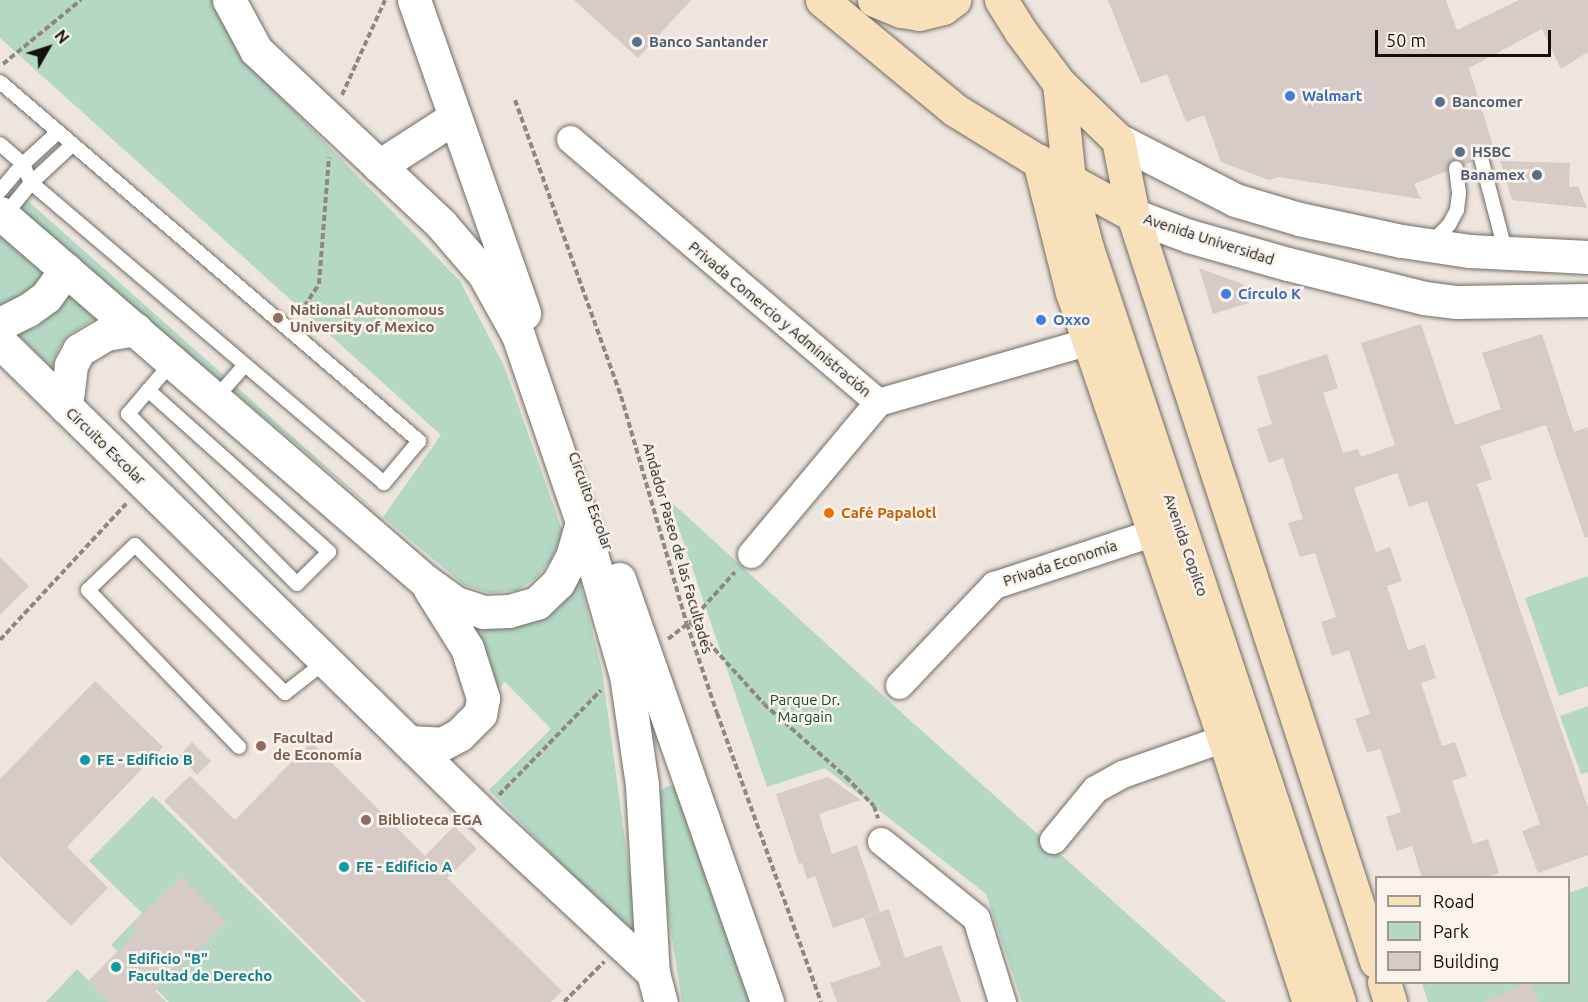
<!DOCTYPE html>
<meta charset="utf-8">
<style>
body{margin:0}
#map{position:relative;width:1588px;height:1002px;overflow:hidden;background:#eee6de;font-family:Ubuntu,sans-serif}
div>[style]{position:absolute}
.green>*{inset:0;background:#b4d8c4}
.building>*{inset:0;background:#d6cbc6}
.path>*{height:4px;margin-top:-2px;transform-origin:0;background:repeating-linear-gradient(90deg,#8e8883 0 6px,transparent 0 9px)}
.roads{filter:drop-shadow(0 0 2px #726b64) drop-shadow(0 0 2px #726b64)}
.lane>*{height:14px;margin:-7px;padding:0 7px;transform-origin:7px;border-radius:7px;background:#fff}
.street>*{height:27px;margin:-13.5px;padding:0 13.5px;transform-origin:13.5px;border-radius:13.5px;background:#fff}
.secondary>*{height:33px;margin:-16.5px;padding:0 16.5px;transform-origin:16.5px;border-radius:16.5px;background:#fff}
.primary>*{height:33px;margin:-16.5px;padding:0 16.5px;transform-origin:16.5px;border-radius:16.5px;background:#f8e0ba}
.dots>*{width:16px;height:16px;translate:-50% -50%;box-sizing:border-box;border:3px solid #fbf3eb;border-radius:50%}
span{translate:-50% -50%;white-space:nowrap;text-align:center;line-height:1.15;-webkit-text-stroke:5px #fbf3eb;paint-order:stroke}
.service-label{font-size:15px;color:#4e5e75;font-weight:700}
.left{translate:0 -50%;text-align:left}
.right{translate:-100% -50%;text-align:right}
.shop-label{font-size:15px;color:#366cbe;font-weight:700}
.street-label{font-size:15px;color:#13100e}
.education-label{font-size:15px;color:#785e54;font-weight:700}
.food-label{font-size:15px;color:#c56008;font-weight:700}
.park-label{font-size:15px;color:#0f4b32}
.culture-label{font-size:15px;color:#0d838f;font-weight:700}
.legend{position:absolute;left:1375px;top:876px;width:195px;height:108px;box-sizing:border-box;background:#fbf3eb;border:2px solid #9e9893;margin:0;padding:8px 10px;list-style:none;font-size:18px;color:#13100e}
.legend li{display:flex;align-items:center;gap:12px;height:30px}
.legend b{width:30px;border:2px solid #9e9893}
.north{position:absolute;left:18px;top:18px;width:60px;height:60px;-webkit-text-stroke:4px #fbf3eb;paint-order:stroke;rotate:51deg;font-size:16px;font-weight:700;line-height:24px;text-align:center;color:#13100e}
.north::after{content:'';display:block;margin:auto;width:21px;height:27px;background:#13100e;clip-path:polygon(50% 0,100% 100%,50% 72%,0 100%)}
.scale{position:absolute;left:1375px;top:30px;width:176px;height:27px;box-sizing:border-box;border:3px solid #13100e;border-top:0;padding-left:8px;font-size:18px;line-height:21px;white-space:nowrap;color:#13100e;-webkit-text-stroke:4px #fbf3eb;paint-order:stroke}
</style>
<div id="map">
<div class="green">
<div style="clip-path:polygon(0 0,229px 0,264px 80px,460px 281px,505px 368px,563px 532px,551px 560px,536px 578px,518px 590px,490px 593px,464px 585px,0 196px,0 176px,383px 517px,441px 435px,0 38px)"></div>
<div style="clip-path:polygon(0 223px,49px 267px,40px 285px,0 310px)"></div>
<div style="clip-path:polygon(69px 283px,104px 313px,68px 335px,57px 351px,52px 368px,17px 333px,35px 328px,51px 315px,62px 302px)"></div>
<div style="clip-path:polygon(669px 500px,912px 722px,1226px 1002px,1022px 1002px,986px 894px,825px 768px,767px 787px)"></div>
<div style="clip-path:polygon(578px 574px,602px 670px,639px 944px,489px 790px,551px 729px,505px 682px,494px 693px,452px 609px,477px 622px)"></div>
<div style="clip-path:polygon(1588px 576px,1588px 686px,1559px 696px,1525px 598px)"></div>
<div style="clip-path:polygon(1588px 706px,1588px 772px,1581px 774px,1560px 716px)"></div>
<div style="clip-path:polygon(668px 786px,679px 787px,758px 1002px,682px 1002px,651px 803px,658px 792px)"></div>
<div style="clip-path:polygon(153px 796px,362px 1002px,169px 1002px,111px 945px,142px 913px,89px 861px)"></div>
<div style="clip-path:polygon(1588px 886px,1588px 1002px,1428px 1002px,1422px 983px,1568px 982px,1569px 893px)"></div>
<div style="clip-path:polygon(77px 969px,110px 1002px,46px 1002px)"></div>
</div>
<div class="building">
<div style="clip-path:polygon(574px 0,691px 0,638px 58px)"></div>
<div style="clip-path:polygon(1108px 0,1446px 0,1457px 30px,1519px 0,1588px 0,1588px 52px,1561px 69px,1542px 29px,1469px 68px,1495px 152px,1489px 155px,1484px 150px,1478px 150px,1473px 155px,1473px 161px,1464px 165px,1459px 160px,1451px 161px,1447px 171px,1414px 184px,1421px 199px,1278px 177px,1269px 180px,1221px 162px,1204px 115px,1186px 122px,1167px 74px,1141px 84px)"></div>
<div style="clip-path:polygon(1500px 161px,1570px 163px,1569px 187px,1578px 186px,1587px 208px,1512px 200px)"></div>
<div style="clip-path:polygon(1199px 268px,1243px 284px,1249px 303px,1213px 314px)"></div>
<div style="clip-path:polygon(1421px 324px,1455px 425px,1501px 409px,1482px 353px,1542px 334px,1574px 432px,1588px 427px,1588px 537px,1585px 538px,1546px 425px,1480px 446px,1492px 479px,1477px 484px,1588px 808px,1588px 855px,1538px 873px,1522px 831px,1540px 824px,1427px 501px,1409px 507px,1397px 473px,1354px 488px,1376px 552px,1390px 547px,1402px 581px,1387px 586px,1408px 650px,1425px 644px,1436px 678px,1421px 683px,1442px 746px,1455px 742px,1467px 776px,1452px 781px,1473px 844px,1488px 839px,1499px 873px,1485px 878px,1422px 878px,1412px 846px,1397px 851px,1386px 817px,1401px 812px,1380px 749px,1367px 753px,1355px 719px,1370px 714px,1349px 650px,1332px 656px,1321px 622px,1336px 617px,1315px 553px,1300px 557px,1288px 523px,1303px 519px,1283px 458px,1269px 463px,1257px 429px,1272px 424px,1257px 377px,1327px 354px,1338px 388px,1323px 393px,1343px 453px,1358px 449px,1361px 457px,1395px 445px,1361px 343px)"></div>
<div style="clip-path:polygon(0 557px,29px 586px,0 615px)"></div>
<div style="clip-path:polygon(95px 681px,163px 747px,67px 847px,108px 888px,71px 926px,0 856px,0 779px)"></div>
<div style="clip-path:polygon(192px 742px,211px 761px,197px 775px,179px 756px)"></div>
<div style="clip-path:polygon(311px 742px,425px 856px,454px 826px,477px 849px,447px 878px,562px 991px,551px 1002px,366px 1002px,164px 801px,190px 776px,235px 820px)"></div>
<div style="clip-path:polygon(828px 777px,861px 800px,819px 814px,832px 854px,857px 845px,880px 912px,833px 928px,815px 876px,807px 879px,802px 863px,799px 864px,776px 794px)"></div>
<div style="clip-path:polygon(182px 876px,227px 922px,155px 991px,166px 1002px,110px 1002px,88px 981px,137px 932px,131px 925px)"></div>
<div style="clip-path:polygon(889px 909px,905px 958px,941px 945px,961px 1002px,837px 1002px,830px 983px,881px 966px,864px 918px)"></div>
<div style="clip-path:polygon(1531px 982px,1539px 1002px,1483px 1002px,1529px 982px)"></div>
</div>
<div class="path">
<div style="left:3px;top:64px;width:101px;rotate:-39.4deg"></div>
<div style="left:342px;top:95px;width:104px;rotate:-65.6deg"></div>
<div style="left:515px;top:100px;width:314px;rotate:70.3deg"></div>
<div style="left:621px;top:396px;width:237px;rotate:73.9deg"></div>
<div style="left:687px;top:624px;width:94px;rotate:71.4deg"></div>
<div style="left:717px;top:713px;width:307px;rotate:70.2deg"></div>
<div style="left:299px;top:314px;width:36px;rotate:-56deg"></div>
<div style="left:319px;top:284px;width:127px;rotate:-85.5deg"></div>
<div style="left:690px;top:622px;width:110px;rotate:47.9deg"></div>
<div style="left:764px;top:704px;width:110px;rotate:41.7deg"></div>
<div style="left:846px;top:777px;width:40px;rotate:46deg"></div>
<div style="left:874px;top:806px;width:13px;rotate:72deg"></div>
<div style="left:668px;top:639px;width:28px;rotate:-38deg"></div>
<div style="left:690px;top:622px;width:67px;rotate:-48deg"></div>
<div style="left:0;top:640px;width:187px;rotate:-47.2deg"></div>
<div style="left:499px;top:795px;width:146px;rotate:-45.8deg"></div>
<div style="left:564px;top:1002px;width:57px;rotate:-45deg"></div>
</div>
<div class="roads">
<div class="lane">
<div style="left:0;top:82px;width:552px;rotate:40.59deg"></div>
<div style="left:419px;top:441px;width:55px;rotate:129.8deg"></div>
<div style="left:384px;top:483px;width:463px;rotate:-139.6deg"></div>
<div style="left:31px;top:183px;width:21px;rotate:-113deg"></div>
<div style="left:23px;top:164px;width:30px;rotate:-139deg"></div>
<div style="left:1481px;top:158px;width:98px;rotate:75.3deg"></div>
<div style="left:0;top:191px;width:35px;rotate:-50deg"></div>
<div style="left:23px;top:164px;width:46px;rotate:-42.4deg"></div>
<div style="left:4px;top:216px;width:43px;rotate:-50.7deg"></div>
<div style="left:31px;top:183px;width:56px;rotate:-42.8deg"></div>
<div style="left:1431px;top:243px;width:25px;rotate:-45deg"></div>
<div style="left:1449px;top:225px;width:17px;rotate:-62deg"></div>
<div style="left:1457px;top:210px;width:17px;rotate:-83deg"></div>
<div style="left:1459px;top:193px;width:25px;rotate:-97deg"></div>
<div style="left:148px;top:390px;width:243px;rotate:41.8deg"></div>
<div style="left:329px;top:552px;width:45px;rotate:135deg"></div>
<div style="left:297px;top:584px;width:240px;rotate:-134.8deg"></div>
<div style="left:128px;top:414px;width:71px;rotate:-49.6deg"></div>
<div style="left:223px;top:390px;width:33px;rotate:-49deg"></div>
<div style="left:239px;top:747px;width:218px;rotate:-133.9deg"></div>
<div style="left:88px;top:590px;width:65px;rotate:-43.8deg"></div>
<div style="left:135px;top:545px;width:211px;rotate:44.6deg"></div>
<div style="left:285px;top:693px;width:52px;rotate:-38deg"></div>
</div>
<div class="street">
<div style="left:570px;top:139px;width:405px;rotate:40.5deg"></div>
<div style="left:878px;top:402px;width:220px;rotate:-16.1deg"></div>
<div style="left:751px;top:554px;width:198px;rotate:-50.1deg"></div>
<div style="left:899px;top:685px;width:138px;rotate:-46.5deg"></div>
<div style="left:994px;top:585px;width:169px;rotate:-18.3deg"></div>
<div style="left:1053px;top:840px;width:66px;rotate:-50.5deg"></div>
<div style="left:1095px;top:789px;width:31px;rotate:-29deg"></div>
<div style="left:1122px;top:774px;width:108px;rotate:-19.4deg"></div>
<div style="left:881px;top:841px;width:122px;rotate:39deg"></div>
<div style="left:976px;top:918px;width:88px;rotate:72.8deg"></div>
</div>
<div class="secondary">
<div style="left:229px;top:0;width:57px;rotate:61.6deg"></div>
<div style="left:256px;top:50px;width:254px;rotate:43.2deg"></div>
<div style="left:441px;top:224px;width:66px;rotate:49.3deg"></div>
<div style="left:484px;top:274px;width:70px;rotate:60.9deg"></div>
<div style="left:518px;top:335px;width:198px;rotate:71.1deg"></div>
<div style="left:582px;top:522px;width:159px;rotate:74deg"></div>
<div style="left:626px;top:675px;width:111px;rotate:81.7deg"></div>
<div style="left:642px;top:785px;width:188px;rotate:86.7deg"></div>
<div style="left:653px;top:973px;width:30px;rotate:75deg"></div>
<div style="left:414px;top:0;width:332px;rotate:70.6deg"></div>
<div style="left:1118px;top:140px;width:131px;rotate:27.1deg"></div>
<div style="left:1235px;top:200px;width:67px;rotate:16.5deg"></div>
<div style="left:1299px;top:219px;width:105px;rotate:12.1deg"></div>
<div style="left:1402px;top:241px;width:69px;rotate:8.4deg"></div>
<div style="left:1470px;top:251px;width:118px;rotate:2.9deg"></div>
<div style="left:379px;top:166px;width:90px;rotate:-32.8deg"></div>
<div style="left:0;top:213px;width:561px;rotate:40.88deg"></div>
<div style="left:424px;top:580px;width:39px;rotate:36deg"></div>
<div style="left:456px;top:603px;width:28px;rotate:18deg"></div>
<div style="left:483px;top:612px;width:26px;rotate:-2deg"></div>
<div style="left:509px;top:611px;width:29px;rotate:-16deg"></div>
<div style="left:537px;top:603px;width:29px;rotate:-44deg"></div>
<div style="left:558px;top:583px;width:30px;rotate:-62deg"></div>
<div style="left:572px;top:557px;width:36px;rotate:-74deg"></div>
<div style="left:1133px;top:215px;width:60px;rotate:20.6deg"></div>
<div style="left:1189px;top:236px;width:103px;rotate:15.8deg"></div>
<div style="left:1288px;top:264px;width:140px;rotate:14deg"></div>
<div style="left:1424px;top:298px;width:33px;rotate:7deg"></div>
<div style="left:1457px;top:302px;width:131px;rotate:-0.9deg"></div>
<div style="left:0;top:324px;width:31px;rotate:-27deg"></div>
<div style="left:28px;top:310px;width:22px;rotate:-36deg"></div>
<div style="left:46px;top:297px;width:34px;rotate:-54deg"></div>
<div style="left:0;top:342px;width:673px;rotate:44.4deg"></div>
<div style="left:481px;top:813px;width:235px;rotate:42.9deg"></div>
<div style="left:66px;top:407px;width:42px;rotate:-83.2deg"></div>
<div style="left:71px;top:365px;width:17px;rotate:-62deg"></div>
<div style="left:79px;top:350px;width:31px;rotate:-31deg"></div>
<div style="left:106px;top:334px;width:30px;rotate:-9deg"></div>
<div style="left:619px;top:579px;width:448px;rotate:70.7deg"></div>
<div style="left:409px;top:742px;width:33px;rotate:3deg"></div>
<div style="left:442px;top:744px;width:19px;rotate:-28deg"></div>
<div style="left:459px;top:735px;width:30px;rotate:-45deg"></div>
<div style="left:480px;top:714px;width:16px;rotate:-79deg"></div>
<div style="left:483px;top:698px;width:52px;rotate:-107.7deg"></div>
<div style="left:467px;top:648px;width:70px;rotate:-122.1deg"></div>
</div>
<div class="primary">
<div style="left:822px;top:0;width:173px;rotate:39.6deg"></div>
<div style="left:955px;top:110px;width:134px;rotate:31.6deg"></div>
<div style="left:1069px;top:180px;width:73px;rotate:28.7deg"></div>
<div style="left:874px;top:0;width:29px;rotate:22deg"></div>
<div style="left:901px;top:11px;width:18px;rotate:9deg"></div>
<div style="left:919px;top:14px;width:25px;rotate:-14deg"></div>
<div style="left:943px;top:8px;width:14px;rotate:-36deg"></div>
<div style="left:1001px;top:0;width:38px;rotate:58deg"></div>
<div style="left:1021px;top:32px;width:64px;rotate:53.3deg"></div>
<div style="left:1059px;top:83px;width:82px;rotate:44deg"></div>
<div style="left:1118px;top:140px;width:76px;rotate:78.7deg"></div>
<div style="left:1133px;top:215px;width:785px;rotate:71.96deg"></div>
<div style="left:1059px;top:83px;width:98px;rotate:84.1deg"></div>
<div style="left:1069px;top:180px;width:70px;rotate:75.2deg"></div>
<div style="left:1087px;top:248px;width:795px;rotate:71.52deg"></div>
<div style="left:1039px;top:161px;width:135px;rotate:75.9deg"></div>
<div style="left:1072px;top:292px;width:471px;rotate:71.2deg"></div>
<div style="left:1224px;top:738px;width:277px;rotate:72.2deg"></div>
<div style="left:1384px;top:982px;width:21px;rotate:73deg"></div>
</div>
</div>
<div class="dots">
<div style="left:637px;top:42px;background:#5c6f8a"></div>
<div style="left:1290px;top:96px;background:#3f7fe0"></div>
<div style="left:1440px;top:102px;background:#5c6f8a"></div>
<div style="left:1460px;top:152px;background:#5c6f8a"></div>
<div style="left:1537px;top:175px;background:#5c6f8a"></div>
<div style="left:1226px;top:294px;background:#3f7fe0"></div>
<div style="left:278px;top:318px;background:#8d6e63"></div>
<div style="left:1041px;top:320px;background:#3f7fe0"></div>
<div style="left:829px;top:513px;background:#e8710a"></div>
<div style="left:261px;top:746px;background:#8d6e63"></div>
<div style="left:85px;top:760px;background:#0f9aa8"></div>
<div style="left:366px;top:820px;background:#8d6e63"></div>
<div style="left:344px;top:867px;background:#0f9aa8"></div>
<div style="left:116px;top:967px;background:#0f9aa8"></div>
</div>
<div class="service-label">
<span class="left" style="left:649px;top:42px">Banco Santander</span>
<span class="left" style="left:1452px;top:102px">Bancomer</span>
<span class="left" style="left:1472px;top:152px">HSBC</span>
<span class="right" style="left:1525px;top:175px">Banamex</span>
</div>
<div class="shop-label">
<span class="left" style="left:1302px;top:96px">Walmart</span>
<span class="left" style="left:1238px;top:294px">Círculo K</span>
<span class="left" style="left:1053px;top:320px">Oxxo</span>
</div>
<div class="street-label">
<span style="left:1209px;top:239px;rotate:18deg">Avenida Universidad</span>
<span style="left:780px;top:319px;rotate:40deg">Privada Comercio y Administración</span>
<span style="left:106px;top:446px;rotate:44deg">Circuito Escolar</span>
<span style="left:591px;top:501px;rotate:70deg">Circuito Escolar</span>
<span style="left:1186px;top:545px;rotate:71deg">Avenida Copilco</span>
<span style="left:678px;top:548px;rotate:74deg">Andador Paseo de las Facultades</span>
<span style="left:1060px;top:563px;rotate:-18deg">Privada Economía</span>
</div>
<div class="education-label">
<span class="left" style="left:290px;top:318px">National Autonomous<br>University of Mexico</span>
<span class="left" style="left:273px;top:746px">Facultad<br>de Economía</span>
<span class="left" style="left:378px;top:820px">Biblioteca EGA</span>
</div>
<div class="food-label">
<span class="left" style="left:841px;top:513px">Café Papalotl</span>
</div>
<div class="park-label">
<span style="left:805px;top:708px">Parque Dr.<br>Margain</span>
</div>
<div class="culture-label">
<span class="left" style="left:97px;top:760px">FE - Edificio B</span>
<span class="left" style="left:356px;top:867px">FE - Edificio A</span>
<span class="left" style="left:128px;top:967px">Edificio "B"<br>Facultad de Derecho</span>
</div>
<ul class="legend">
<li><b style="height:8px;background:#f8e0ba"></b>Road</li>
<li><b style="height:16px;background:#b4d8c4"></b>Park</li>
<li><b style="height:16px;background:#d6cbc6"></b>Building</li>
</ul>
<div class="north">N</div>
<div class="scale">50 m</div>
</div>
